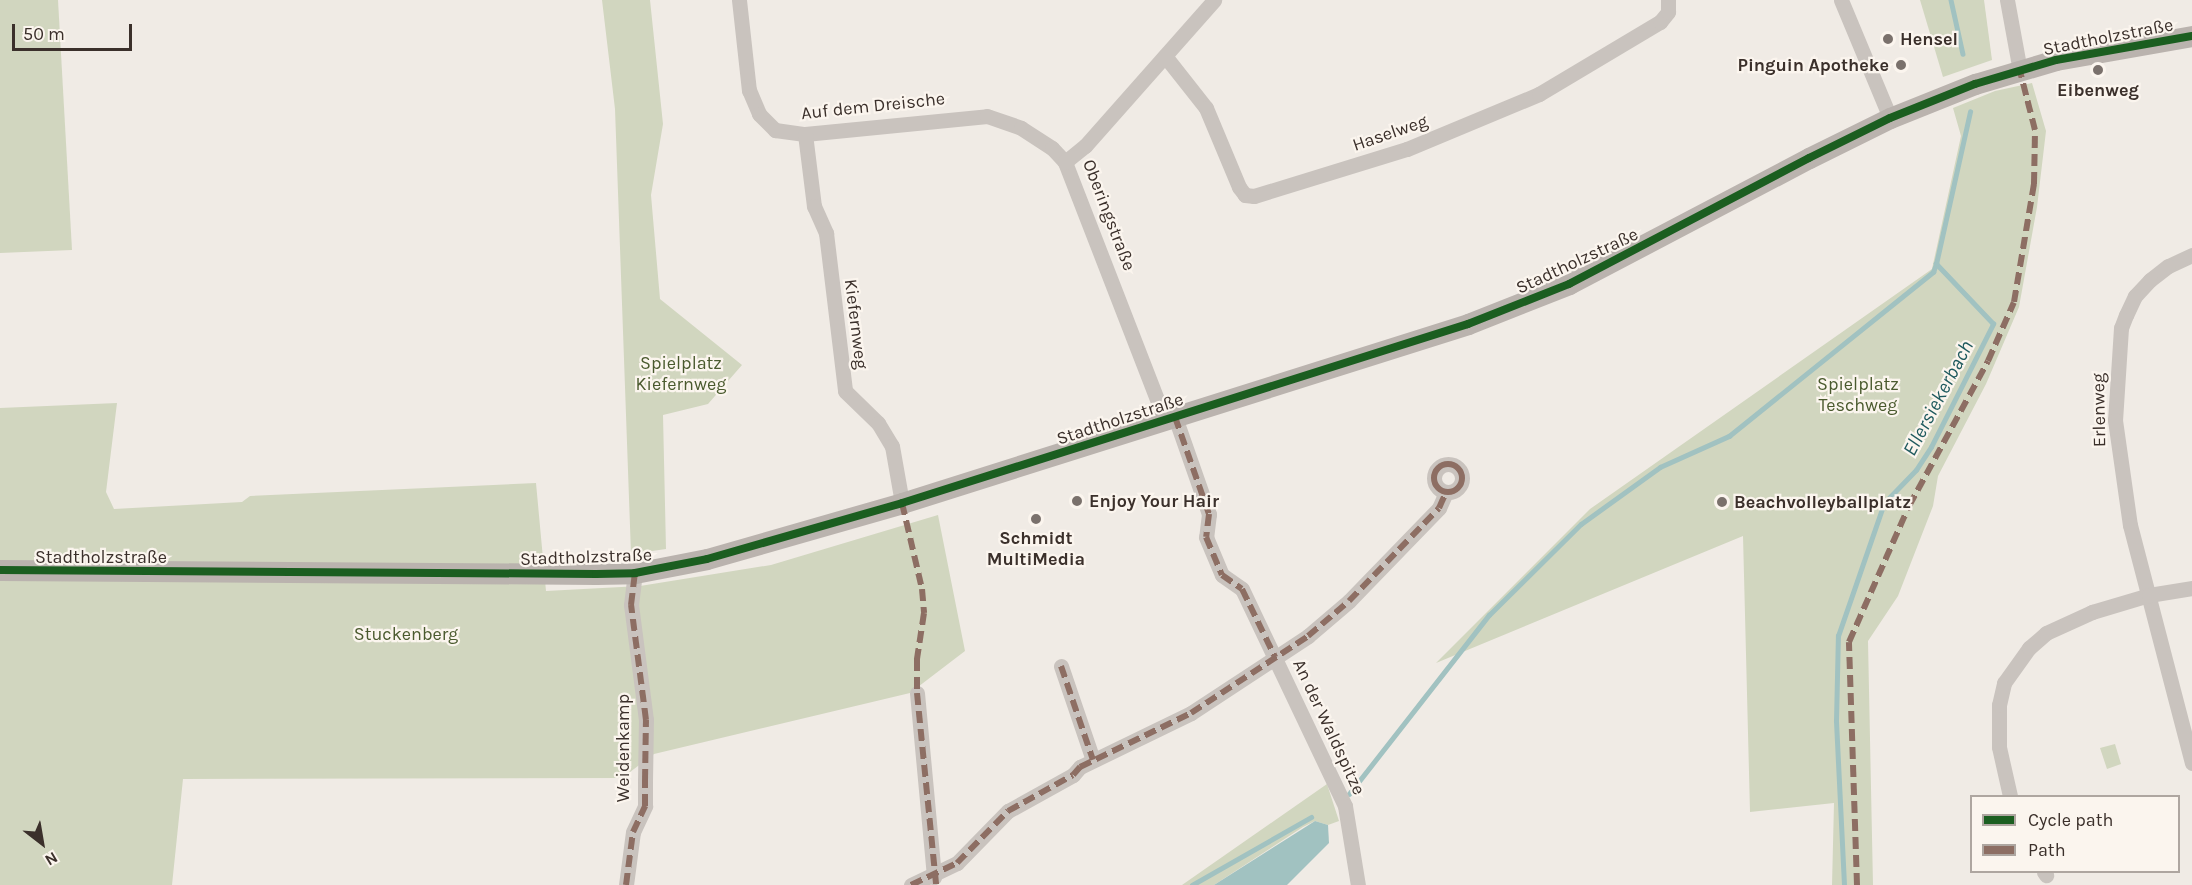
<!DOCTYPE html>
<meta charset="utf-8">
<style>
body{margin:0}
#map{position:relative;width:2192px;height:885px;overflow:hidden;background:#f0ebe5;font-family:Karla,sans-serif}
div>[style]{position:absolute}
.green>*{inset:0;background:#d1d6bf}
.water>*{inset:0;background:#a1c2c1}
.stream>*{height:4.5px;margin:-2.25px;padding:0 2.25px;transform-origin:2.25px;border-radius:2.25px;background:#a1c2c1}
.street>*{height:15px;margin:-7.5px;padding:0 7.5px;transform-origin:7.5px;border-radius:7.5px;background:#c9c3be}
.street>.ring{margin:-7.5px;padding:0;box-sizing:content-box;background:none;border:15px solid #c9c3be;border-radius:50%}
.secondary>*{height:21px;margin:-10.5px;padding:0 10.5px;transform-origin:10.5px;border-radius:10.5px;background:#bab3ae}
.quiet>*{height:6px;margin-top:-3px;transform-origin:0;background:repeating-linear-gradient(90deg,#8d6e63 0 12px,transparent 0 18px)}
.quiet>.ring{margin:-3px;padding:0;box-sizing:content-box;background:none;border:6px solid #8d6e63;border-radius:50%}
.cycleway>*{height:8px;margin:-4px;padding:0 4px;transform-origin:4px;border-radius:4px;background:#1b5e20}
.dots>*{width:16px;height:16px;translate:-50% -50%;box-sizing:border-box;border:3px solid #fbf5ee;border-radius:50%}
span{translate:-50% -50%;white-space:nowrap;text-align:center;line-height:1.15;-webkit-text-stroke:4.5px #fbf5ee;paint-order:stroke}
.street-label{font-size:18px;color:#3b302b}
.poi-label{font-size:18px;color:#3b302b;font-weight:700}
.left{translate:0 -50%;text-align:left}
.right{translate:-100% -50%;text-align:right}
.park-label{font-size:18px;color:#4a5a2e}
.water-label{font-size:20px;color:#1f5a5e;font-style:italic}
.legend{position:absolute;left:1970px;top:795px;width:210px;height:78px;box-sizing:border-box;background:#fbf5ee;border:2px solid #aea6a0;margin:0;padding:8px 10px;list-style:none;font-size:18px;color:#3b302b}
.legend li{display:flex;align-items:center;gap:12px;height:30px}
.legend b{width:30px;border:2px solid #aea6a0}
.north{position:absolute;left:12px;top:813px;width:60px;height:60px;-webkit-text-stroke:4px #fbf5ee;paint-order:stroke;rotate:149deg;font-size:16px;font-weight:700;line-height:24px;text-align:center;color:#3b302b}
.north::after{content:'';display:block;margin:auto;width:21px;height:27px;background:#3b302b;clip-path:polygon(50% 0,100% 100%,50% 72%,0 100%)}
.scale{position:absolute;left:12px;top:24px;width:120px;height:27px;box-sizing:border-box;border:3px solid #3b302b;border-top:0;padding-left:8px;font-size:18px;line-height:21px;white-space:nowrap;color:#3b302b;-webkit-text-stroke:4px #fbf5ee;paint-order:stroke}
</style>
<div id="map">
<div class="green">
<div style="clip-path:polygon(0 0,58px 0,72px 250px,0 253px)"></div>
<div style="clip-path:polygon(602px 0,650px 0,663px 124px,651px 195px,660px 299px,742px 365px,708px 404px,663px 415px,666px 549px,631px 554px,615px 109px)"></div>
<div style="clip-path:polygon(1920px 0,1984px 0,1992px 60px,1943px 77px)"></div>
<div style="clip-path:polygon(2032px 83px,2046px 131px,2037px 207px,2019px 307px,1986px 384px,1938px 476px,1933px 506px,1898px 596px,1868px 641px,1873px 885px,1832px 885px,1834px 803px,1750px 812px,1743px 536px,1436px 663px,1590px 509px,1932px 269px,1961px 136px,1953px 108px,1995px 91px)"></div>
<div style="clip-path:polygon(117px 403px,106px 492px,114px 509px,242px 502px,250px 496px,536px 483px,546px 591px,640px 586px,771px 565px,938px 515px,965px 651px,910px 693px,654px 754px,622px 778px,183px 779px,172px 885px,0 885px,0 408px)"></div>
<div style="clip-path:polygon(2115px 744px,2121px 764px,2107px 769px,2100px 748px)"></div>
<div style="clip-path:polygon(1327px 784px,1339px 821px,1328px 825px,1315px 821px,1303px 827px,1214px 885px,1182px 885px)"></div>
</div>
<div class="water">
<div style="clip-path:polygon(1315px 821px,1328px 825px,1329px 843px,1287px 885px,1214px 885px)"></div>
</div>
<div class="stream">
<div style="left:1951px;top:0;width:55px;rotate:77.5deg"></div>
<div style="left:1349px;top:794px;width:227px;rotate:-52deg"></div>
<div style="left:1489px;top:615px;width:129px;rotate:-44.7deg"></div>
<div style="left:1581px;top:524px;width:97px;rotate:-35.8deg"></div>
<div style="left:1660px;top:467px;width:76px;rotate:-24.2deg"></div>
<div style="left:1729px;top:436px;width:262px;rotate:-38.8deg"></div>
<div style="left:1933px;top:272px;width:9px;rotate:-69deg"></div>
<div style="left:1192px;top:885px;width:137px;rotate:-29.7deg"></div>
<div style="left:1844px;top:885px;width:164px;rotate:-92.8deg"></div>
<div style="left:1836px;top:721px;width:85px;rotate:-88.7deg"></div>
<div style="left:1838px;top:636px;width:141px;rotate:-70.9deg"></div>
<div style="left:1884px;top:503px;width:46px;rotate:-45.9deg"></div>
<div style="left:1916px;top:470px;width:27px;rotate:-57deg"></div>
<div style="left:1931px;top:447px;width:138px;rotate:-63.2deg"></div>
<div style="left:1993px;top:324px;width:83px;rotate:-133.5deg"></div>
<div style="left:1936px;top:264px;width:156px;rotate:-77.4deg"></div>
</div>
<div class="street">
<div style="left:739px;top:0;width:91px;rotate:83.7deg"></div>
<div style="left:749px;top:90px;width:26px;rotate:67deg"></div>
<div style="left:759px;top:114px;width:23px;rotate:45deg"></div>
<div style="left:775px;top:130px;width:30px;rotate:8deg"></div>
<div style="left:805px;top:134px;width:183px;rotate:-5.6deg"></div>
<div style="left:987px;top:116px;width:36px;rotate:19deg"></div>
<div style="left:1021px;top:128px;width:37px;rotate:33deg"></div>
<div style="left:1052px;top:148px;width:19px;rotate:47deg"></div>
<div style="left:1841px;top:0;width:128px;rotate:67.4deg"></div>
<div style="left:2007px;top:0;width:72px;rotate:79.6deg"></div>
<div style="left:1165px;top:56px;width:66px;rotate:51.7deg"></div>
<div style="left:1206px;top:108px;width:86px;rotate:67.3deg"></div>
<div style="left:1239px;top:187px;width:10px;rotate:53deg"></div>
<div style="left:1245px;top:195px;width:9px;rotate:6deg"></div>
<div style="left:1254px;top:196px;width:160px;rotate:-17.1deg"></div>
<div style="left:1407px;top:149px;width:143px;rotate:-22.6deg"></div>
<div style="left:1539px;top:94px;width:141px;rotate:-30.8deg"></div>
<div style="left:1660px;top:22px;width:13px;rotate:-51deg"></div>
<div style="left:1668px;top:12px;width:12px;rotate:-90deg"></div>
<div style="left:805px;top:134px;width:73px;rotate:82.9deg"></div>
<div style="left:814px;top:206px;width:30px;rotate:66deg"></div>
<div style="left:826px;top:233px;width:159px;rotate:83.1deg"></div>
<div style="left:845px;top:391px;width:46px;rotate:44.1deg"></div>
<div style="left:878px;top:423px;width:27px;rotate:59deg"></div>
<div style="left:892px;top:446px;width:58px;rotate:80deg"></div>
<div style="left:2192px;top:255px;width:26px;rotate:155deg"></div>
<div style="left:2168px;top:266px;width:23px;rotate:142deg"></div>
<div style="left:2150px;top:280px;width:22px;rotate:133deg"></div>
<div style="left:2135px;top:296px;width:21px;rotate:115deg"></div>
<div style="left:2126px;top:315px;width:14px;rotate:111deg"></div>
<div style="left:2121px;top:328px;width:92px;rotate:93.7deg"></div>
<div style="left:2115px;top:420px;width:106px;rotate:81.9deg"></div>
<div style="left:2130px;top:525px;width:246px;rotate:75.4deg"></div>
<div style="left:1175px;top:417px;width:103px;rotate:70.7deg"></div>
<div style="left:1209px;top:514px;width:23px;rotate:97deg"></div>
<div style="left:1206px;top:537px;width:41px;rotate:67.2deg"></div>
<div style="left:1222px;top:575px;width:24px;rotate:35deg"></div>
<div style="left:1242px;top:589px;width:240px;rotate:64.6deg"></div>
<div style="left:1345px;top:806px;width:80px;rotate:80.7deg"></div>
<div style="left:1165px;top:420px;width:277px;rotate:-111.2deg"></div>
<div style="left:1065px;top:162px;width:26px;rotate:-39deg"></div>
<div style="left:1085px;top:146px;width:195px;rotate:-48.5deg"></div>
<div class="ring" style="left:1434px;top:464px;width:13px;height:13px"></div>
<div style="left:1061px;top:666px;width:99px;rotate:71.2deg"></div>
<div style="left:917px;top:693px;width:185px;rotate:84.7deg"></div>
<div style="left:2010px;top:796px;width:50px;rotate:-102.7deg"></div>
<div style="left:1999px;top:747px;width:42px;rotate:-90deg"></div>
<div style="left:1999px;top:705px;width:23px;rotate:-77deg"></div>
<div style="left:2004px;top:683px;width:43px;rotate:-54.5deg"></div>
<div style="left:2029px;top:648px;width:23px;rotate:-41deg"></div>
<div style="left:2046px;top:633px;width:51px;rotate:-24.5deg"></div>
<div style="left:2092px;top:612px;width:59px;rotate:-16.6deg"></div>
<div style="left:2149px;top:595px;width:44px;rotate:-9.2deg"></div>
<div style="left:2044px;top:872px;width:4px;rotate:56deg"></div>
<div style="left:626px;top:885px;width:53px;rotate:-82.5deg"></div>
<div style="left:633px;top:832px;width:29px;rotate:-65deg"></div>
<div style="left:645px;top:806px;width:25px;rotate:-90deg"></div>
<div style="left:645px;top:781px;width:61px;rotate:-89.1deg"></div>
<div style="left:646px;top:720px;width:116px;rotate:-97.4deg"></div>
<div style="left:631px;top:605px;width:32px;rotate:-83deg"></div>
<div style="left:911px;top:885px;width:51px;rotate:-25.6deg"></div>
<div style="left:957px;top:863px;width:73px;rotate:-45.6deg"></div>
<div style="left:1008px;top:811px;width:74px;rotate:-29deg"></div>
<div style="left:1073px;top:775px;width:11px;rotate:-49deg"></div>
<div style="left:1080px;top:767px;width:123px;rotate:-25.9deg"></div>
<div style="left:1191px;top:713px;width:140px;rotate:-33.3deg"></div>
<div style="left:1308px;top:636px;width:54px;rotate:-40.5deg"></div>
<div style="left:1349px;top:601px;width:129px;rotate:-45.9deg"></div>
<div style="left:1439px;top:508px;width:17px;rotate:-66deg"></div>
</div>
<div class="secondary">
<div style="left:0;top:570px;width:596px;rotate:0.38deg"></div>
<div style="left:596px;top:574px;width:39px;rotate:-1deg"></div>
<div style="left:635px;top:573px;width:73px;rotate:-11deg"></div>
<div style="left:707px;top:559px;width:203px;rotate:-16deg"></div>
<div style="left:902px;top:503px;width:594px;rotate:-17.55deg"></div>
<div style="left:1468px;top:324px;width:109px;rotate:-21.6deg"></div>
<div style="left:1569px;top:284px;width:271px;rotate:-27.7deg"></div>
<div style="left:1809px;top:158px;width:90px;rotate:-26.3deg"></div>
<div style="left:1890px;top:118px;width:92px;rotate:-21.8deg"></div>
<div style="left:1975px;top:84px;width:84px;rotate:-16.5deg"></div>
<div style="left:2056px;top:60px;width:138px;rotate:-10deg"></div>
</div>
<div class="quiet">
<div style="left:1175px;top:417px;width:103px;rotate:70.7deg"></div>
<div style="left:1209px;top:514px;width:23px;rotate:97deg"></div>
<div style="left:1206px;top:537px;width:41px;rotate:67.2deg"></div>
<div style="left:1222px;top:575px;width:24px;rotate:35deg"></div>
<div style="left:1242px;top:589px;width:76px;rotate:64.1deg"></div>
<div class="ring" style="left:1434px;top:464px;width:22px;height:22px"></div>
<div style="left:902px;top:503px;width:88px;rotate:76.9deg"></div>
<div style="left:922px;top:589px;width:24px;rotate:85deg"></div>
<div style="left:924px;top:613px;width:47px;rotate:98.7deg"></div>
<div style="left:917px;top:659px;width:34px;rotate:90deg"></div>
<div style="left:917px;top:693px;width:193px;rotate:84.3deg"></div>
<div style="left:1061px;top:666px;width:99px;rotate:71.2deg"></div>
<div style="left:626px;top:885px;width:53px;rotate:-82.5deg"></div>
<div style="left:633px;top:832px;width:29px;rotate:-65deg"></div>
<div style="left:645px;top:806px;width:25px;rotate:-90deg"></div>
<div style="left:645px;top:781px;width:61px;rotate:-89.1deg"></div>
<div style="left:646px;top:720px;width:116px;rotate:-97.4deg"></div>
<div style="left:631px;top:605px;width:32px;rotate:-83deg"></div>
<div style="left:911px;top:885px;width:51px;rotate:-25.6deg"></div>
<div style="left:957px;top:863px;width:73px;rotate:-45.6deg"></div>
<div style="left:1008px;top:811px;width:74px;rotate:-29deg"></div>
<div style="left:1073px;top:775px;width:11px;rotate:-49deg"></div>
<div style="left:1080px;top:767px;width:123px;rotate:-25.9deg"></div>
<div style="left:1191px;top:713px;width:140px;rotate:-33.3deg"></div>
<div style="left:1308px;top:636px;width:54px;rotate:-40.5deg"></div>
<div style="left:1349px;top:601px;width:129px;rotate:-45.9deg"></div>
<div style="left:1439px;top:508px;width:17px;rotate:-66deg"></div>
<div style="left:1857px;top:885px;width:243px;rotate:-91.9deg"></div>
<div style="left:1849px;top:642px;width:149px;rotate:-66.2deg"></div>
<div style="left:1909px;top:506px;width:165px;rotate:-61.4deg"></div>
<div style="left:1988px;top:361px;width:64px;rotate:-66.2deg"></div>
<div style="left:2014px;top:302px;width:120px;rotate:-80.4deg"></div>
<div style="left:2034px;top:184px;width:54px;rotate:-88.9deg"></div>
<div style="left:2035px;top:130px;width:61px;rotate:-104.3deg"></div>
</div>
<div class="cycleway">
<div style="left:0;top:570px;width:596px;rotate:0.38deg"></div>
<div style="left:596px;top:574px;width:39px;rotate:-1deg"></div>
<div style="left:635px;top:573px;width:73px;rotate:-11deg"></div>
<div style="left:707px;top:559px;width:203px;rotate:-16deg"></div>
<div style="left:902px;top:503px;width:594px;rotate:-17.55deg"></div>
<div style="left:1468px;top:324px;width:109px;rotate:-21.6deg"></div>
<div style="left:1569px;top:284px;width:271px;rotate:-27.7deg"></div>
<div style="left:1809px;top:158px;width:90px;rotate:-26.3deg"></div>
<div style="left:1890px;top:118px;width:92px;rotate:-21.8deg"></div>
<div style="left:1975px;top:84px;width:84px;rotate:-16.5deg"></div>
<div style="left:2056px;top:60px;width:138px;rotate:-10deg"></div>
</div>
<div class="dots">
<div style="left:1888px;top:39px;background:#7a716c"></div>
<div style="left:1901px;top:65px;background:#7a716c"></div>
<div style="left:2098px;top:70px;background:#7a716c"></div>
<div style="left:1077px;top:501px;background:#7a716c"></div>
<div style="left:1722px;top:502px;background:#7a716c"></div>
<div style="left:1036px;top:519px;background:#7a716c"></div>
</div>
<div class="street-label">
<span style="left:2108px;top:37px;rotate:-11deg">Stadtholzstraße</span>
<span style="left:873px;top:106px;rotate:-6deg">Auf dem Dreische</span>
<span style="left:1390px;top:133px;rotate:-19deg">Haselweg</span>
<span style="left:1109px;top:215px;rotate:69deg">Oberingstraße</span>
<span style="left:1577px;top:261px;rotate:-25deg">Stadtholzstraße</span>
<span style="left:856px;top:324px;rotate:83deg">Kiefernweg</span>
<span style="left:2099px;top:410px;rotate:-91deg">Erlenweg</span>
<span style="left:1120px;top:419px;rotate:-18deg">Stadtholzstraße</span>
<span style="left:101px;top:557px">Stadtholzstraße</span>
<span style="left:586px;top:557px;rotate:-2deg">Stadtholzstraße</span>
<span style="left:1329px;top:727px;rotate:65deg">An der Waldspitze</span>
<span style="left:623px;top:748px;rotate:-90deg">Weidenkamp</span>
</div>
<div class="poi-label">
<span class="left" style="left:1900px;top:39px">Hensel</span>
<span class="right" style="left:1889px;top:65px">Pinguin Apotheke</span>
<span style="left:2098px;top:90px">Eibenweg</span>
<span class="left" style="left:1089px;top:501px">Enjoy Your Hair</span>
<span class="left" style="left:1734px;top:502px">Beachvolleyballplatz</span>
<span style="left:1036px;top:549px">Schmidt<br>MultiMedia</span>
</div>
<div class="park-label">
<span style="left:681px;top:374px">Spielplatz<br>Kiefernweg</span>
<span style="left:1858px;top:395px">Spielplatz<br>Teschweg</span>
<span style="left:406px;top:634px">Stuckenberg</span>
</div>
<div class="water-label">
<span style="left:1938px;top:398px;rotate:-62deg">Ellersiekerbach</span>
</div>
<ul class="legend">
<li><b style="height:8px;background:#1b5e20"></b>Cycle path</li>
<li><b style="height:8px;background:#8d6e63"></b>Path</li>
</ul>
<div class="north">N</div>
<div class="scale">50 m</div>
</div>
